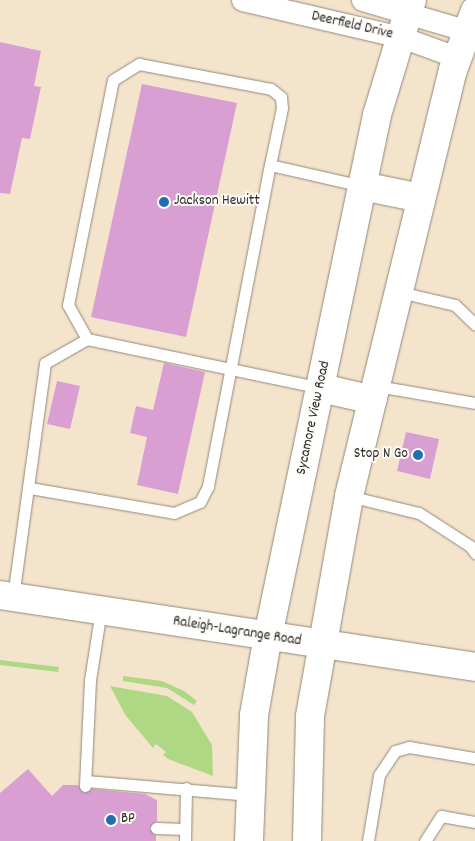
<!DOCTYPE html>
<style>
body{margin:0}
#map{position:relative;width:475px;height:841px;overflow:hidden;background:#f5e4cc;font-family:Dekko,sans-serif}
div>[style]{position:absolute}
.green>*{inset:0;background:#aed884}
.building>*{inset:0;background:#d99fd2}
.roads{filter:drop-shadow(0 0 1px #90887c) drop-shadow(0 0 1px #90887c)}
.lane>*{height:11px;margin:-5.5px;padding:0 5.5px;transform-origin:5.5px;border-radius:5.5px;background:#fff}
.street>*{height:21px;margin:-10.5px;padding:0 10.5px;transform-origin:10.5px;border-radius:10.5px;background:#fff}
.secondary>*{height:28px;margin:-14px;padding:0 14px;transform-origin:14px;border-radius:14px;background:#fff}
.dots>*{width:14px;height:14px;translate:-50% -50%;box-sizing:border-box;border:2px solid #fdfcf7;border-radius:50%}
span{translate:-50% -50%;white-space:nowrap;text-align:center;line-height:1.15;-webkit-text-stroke:4px #fdfcf7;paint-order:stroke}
.street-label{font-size:15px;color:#2b2b2b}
.poi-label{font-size:15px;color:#2b2b2b}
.left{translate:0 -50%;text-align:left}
.right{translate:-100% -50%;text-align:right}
</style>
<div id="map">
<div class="green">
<div style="clip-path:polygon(0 660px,59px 667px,58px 672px,0 665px)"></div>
<div style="clip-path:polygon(123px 676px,162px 681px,184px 691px,197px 701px,194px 705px,167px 688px,123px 681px)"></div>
<div style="clip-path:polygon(110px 686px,167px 696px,192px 712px,212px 745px,213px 776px,168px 759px,163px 755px,166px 752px,156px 744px,153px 748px,126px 716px)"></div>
</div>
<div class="building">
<div style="clip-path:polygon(0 42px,41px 51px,34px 86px,41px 87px,30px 139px,22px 138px,10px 194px,0 193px)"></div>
<div style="clip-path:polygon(142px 84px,237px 103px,186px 337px,91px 317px)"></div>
<div style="clip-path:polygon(164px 363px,205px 372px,178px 494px,137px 485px,147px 437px,130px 433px,136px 406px,153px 410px)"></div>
<div style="clip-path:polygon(57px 381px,80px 386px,70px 429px,47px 424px)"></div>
<div style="clip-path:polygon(406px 432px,439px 439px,430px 479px,397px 471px)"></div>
<div style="clip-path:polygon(28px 769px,52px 796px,63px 785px,78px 785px,84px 793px,92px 789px,145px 794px,157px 800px,157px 821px,149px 828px,156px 836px,156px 841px,0 841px,0 793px)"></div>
</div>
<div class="roads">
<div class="lane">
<div style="left:399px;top:292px;width:57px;rotate:13.1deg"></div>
<div style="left:455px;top:305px;width:28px;rotate:44deg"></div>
<div style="left:87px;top:339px;width:39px;rotate:-119deg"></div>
<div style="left:68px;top:305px;width:229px;rotate:-78.7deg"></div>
<div style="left:113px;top:80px;width:31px;rotate:-32deg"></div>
<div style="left:139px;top:64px;width:134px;rotate:10.7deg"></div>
<div style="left:271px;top:89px;width:13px;rotate:39deg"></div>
<div style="left:281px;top:97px;width:11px;rotate:85deg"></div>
<div style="left:282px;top:108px;width:58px;rotate:101.9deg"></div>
<div style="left:377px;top:386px;width:99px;rotate:9.8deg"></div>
<div style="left:30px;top:488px;width:146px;rotate:9.8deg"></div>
<div style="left:174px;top:513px;width:28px;rotate:-23deg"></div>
<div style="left:200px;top:502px;width:18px;rotate:-63deg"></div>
<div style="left:208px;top:486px;width:327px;rotate:-79.1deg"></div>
<div style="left:270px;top:165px;width:94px;rotate:12.9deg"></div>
<div style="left:349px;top:496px;width:72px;rotate:13.7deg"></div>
<div style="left:419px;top:513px;width:61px;rotate:32.9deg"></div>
<div style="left:470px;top:546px;width:9px;rotate:54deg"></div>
<div style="left:13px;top:597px;width:236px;rotate:-82.2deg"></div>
<div style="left:45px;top:363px;width:48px;rotate:-29.7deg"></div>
<div style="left:87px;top:339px;width:239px;rotate:11.8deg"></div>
<div style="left:86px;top:781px;width:165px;rotate:4.9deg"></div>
<div style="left:85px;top:786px;width:106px;rotate:-87.3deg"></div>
<div style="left:90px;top:680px;width:71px;rotate:-81.1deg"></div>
<div style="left:156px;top:828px;width:29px;rotate:2deg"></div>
<div style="left:185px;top:841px;width:53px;rotate:-88.9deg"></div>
<div style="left:368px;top:841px;width:67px;rotate:-80.5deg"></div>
<div style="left:379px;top:775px;width:29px;rotate:-56deg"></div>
<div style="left:395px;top:751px;width:15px;rotate:-16deg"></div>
<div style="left:409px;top:747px;width:67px;rotate:9.5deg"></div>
<div style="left:425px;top:841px;width:30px;rotate:-57deg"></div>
<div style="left:441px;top:816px;width:35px;rotate:10deg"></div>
</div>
<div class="street">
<div style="left:242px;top:0;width:163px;rotate:13.1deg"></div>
<div style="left:401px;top:37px;width:62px;rotate:19.9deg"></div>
<div style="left:362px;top:0;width:110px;rotate:16.3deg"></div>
</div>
<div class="secondary">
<div style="left:362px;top:186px;width:60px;rotate:11.5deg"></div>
<div style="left:321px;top:388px;width:53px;rotate:13deg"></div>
<div style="left:0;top:595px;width:480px;rotate:8.6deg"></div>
<div style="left:249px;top:841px;width:126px;rotate:-87.7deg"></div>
<div style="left:254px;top:715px;width:80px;rotate:-80deg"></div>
<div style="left:268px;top:636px;width:532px;rotate:-78.18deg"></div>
<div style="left:377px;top:115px;width:120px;rotate:-73.1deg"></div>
<div style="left:307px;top:841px;width:125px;rotate:-88.6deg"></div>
<div style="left:310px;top:716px;width:223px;rotate:-79.9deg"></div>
<div style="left:349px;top:496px;width:439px;rotate:-76.3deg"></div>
<div style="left:453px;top:70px;width:63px;rotate:-69.6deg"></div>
</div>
</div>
<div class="dots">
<div style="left:164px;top:202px;background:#1f6fb2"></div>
<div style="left:418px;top:455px;background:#1f6fb2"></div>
<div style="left:111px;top:820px;background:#1f6fb2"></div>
</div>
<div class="street-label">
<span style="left:352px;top:26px;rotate:13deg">Deerfield Drive</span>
<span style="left:314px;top:418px;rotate:-78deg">Sycamore View Road</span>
<span style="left:237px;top:632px;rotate:9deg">Raleigh-Lagrange Road</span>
</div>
<div class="poi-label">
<span class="left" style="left:174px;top:202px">Jackson Hewitt</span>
<span class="right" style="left:408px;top:455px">Stop N Go</span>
<span class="left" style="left:121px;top:820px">BP</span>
</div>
</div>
